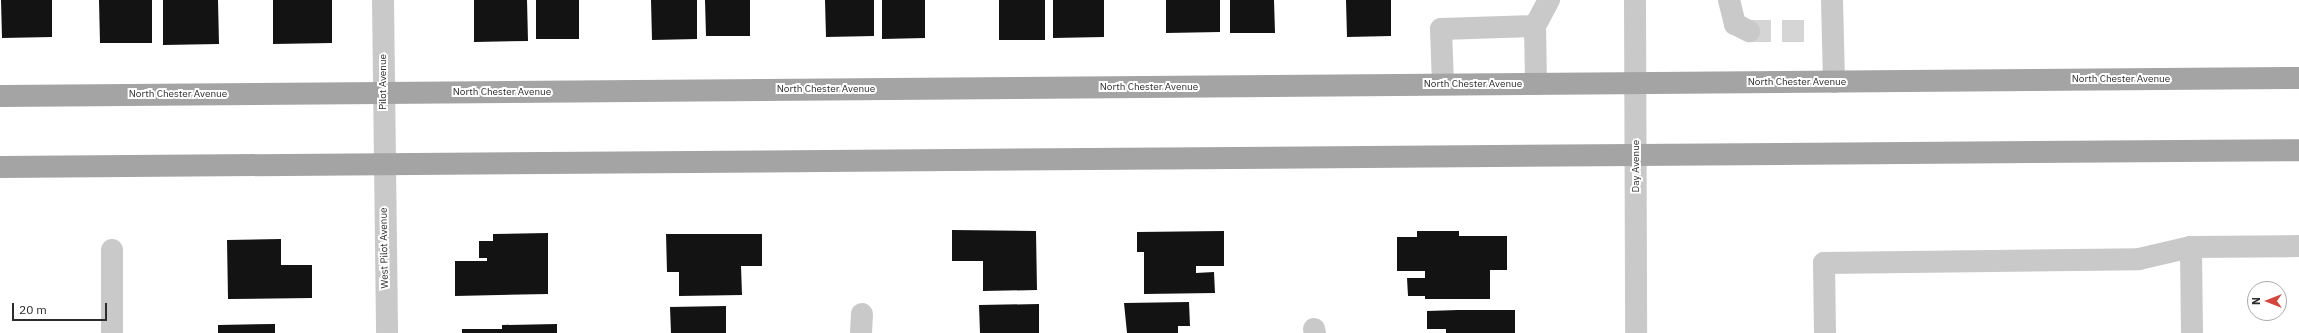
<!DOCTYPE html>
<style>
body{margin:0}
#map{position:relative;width:2299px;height:333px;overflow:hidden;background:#fff;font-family:"IBM Plex Sans",sans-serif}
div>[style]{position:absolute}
.building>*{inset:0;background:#131313}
.minor-tunnel>*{height:22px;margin-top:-11px;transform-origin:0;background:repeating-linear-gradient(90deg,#d5d5d5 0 22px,transparent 0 33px)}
.minor>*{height:22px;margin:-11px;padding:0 11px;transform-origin:11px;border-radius:11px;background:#c9c9c9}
.major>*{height:22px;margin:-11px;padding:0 11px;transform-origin:11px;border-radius:11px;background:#a4a4a4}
span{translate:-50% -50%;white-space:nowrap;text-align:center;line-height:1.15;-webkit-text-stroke:4px #fff;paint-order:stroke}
.street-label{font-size:10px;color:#2c2c2c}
.north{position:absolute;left:2247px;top:281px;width:40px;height:40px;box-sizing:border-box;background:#fff;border:1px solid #ababab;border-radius:50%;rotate:270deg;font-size:11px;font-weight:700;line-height:16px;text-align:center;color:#2c2c2c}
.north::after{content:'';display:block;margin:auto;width:14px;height:18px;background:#d4473e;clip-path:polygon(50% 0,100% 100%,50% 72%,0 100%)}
.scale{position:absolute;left:12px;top:303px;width:95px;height:18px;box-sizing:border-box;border:2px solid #2c2c2c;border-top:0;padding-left:5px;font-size:12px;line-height:14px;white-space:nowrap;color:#2c2c2c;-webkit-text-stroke:3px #fff;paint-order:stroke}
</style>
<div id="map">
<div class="building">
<div style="clip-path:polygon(1px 0,52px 0,52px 37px,2px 38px)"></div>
<div style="clip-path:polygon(99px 0,152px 0,152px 43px,100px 43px)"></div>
<div style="clip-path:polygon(163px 0,218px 0,219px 44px,163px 45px)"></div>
<div style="clip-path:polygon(273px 0,332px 0,332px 43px,273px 44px)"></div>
<div style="clip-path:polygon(474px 0,527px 0,528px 41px,474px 42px)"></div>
<div style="clip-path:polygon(536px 0,579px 0,579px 39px,536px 39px)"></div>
<div style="clip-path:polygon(651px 0,697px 0,697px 39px,652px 40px)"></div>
<div style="clip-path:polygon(705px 0,750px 0,750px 36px,706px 36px)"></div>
<div style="clip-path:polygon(825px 0,874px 0,874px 36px,826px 37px)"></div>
<div style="clip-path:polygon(882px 0,925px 0,925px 38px,882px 39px)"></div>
<div style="clip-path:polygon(999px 0,1045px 0,1045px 40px,999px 40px)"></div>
<div style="clip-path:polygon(1053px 0,1104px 0,1104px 37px,1053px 38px)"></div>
<div style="clip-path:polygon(1166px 0,1220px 0,1220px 32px,1166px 33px)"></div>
<div style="clip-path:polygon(1230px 0,1274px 0,1275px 33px,1230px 33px)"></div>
<div style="clip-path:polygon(1346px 0,1391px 0,1391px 36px,1347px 37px)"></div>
<div style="clip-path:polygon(952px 230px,1036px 231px,1037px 290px,983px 291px,983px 261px,952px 261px)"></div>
<div style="clip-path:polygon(1224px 231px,1224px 266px,1196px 266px,1196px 273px,1214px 272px,1215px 293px,1144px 294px,1144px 252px,1137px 252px,1137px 232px)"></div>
<div style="clip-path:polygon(1417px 231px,1459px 231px,1459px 236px,1507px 236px,1507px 270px,1490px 270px,1490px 299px,1425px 299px,1425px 296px,1408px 296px,1407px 278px,1425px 278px,1425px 271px,1397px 271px,1397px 237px,1417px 237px)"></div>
<div style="clip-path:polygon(548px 233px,548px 294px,455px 296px,455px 261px,487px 261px,487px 258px,479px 258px,479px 241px,493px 241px,493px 234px)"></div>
<div style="clip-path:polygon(666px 234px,762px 234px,762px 266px,741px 266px,742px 295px,679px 296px,679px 272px,667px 272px)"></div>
<div style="clip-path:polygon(281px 239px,281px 265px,312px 265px,312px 298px,228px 299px,227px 240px)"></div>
<div style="clip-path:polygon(1189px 302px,1190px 326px,1178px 326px,1178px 333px,1127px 333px,1124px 303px)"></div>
<div style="clip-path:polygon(1039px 304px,1039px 333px,980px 333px,979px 305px)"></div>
<div style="clip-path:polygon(726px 306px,726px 333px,671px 333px,670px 307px)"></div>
<div style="clip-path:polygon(1458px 310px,1515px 310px,1515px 333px,1446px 333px,1446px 329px,1427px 329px,1427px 311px)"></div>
<div style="clip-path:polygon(275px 324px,275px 333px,218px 333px,218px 325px)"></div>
<div style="clip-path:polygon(557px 324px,557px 333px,462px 333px,462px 329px,502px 329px,502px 325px)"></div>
</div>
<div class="minor-tunnel">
<div style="left:1749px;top:31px;width:65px"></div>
</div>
<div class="minor">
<div style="left:383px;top:0;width:333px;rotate:89.3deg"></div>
<div style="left:1635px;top:0;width:333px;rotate:89.8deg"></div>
<div style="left:1729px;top:0;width:25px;rotate:76deg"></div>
<div style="left:1735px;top:24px;width:16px;rotate:27deg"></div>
<div style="left:1832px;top:0;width:82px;rotate:88.6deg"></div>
<div style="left:1535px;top:26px;width:30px;rotate:-62deg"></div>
<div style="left:1443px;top:84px;width:55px;rotate:-92.1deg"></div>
<div style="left:1441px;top:29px;width:94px;rotate:-1.8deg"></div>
<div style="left:1535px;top:26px;width:58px;rotate:89deg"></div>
<div style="left:112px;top:250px;width:83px;rotate:90deg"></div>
<div style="left:1314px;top:329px;width:4px;rotate:76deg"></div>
<div style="left:861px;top:333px;width:19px;rotate:-87deg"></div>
<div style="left:1825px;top:333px;width:70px;rotate:-90.8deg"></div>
<div style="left:1824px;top:263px;width:315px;rotate:-0.7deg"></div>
<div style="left:2139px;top:259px;width:53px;rotate:-13deg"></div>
<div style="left:2192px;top:333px;width:86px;rotate:-90.7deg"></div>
<div style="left:2191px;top:247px;width:108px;rotate:-0.5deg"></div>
</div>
<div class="major">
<div style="left:0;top:96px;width:2299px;rotate:-0.45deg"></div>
<div style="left:0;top:167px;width:2299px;rotate:-0.42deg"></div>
</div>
<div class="street-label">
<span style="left:2121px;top:79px">North Chester Avenue</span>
<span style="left:383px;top:82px;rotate:-90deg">Pilot Avenue</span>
<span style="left:1797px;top:82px">North Chester Avenue</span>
<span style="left:1473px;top:84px">North Chester Avenue</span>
<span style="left:1149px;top:87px">North Chester Avenue</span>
<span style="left:826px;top:89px">North Chester Avenue</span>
<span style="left:502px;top:92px">North Chester Avenue</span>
<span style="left:178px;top:94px">North Chester Avenue</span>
<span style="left:1636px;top:166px;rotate:-90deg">Day Avenue</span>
<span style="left:384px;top:248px;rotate:-91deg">West Pilot Avenue</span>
</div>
<div class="north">N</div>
<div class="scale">20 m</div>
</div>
